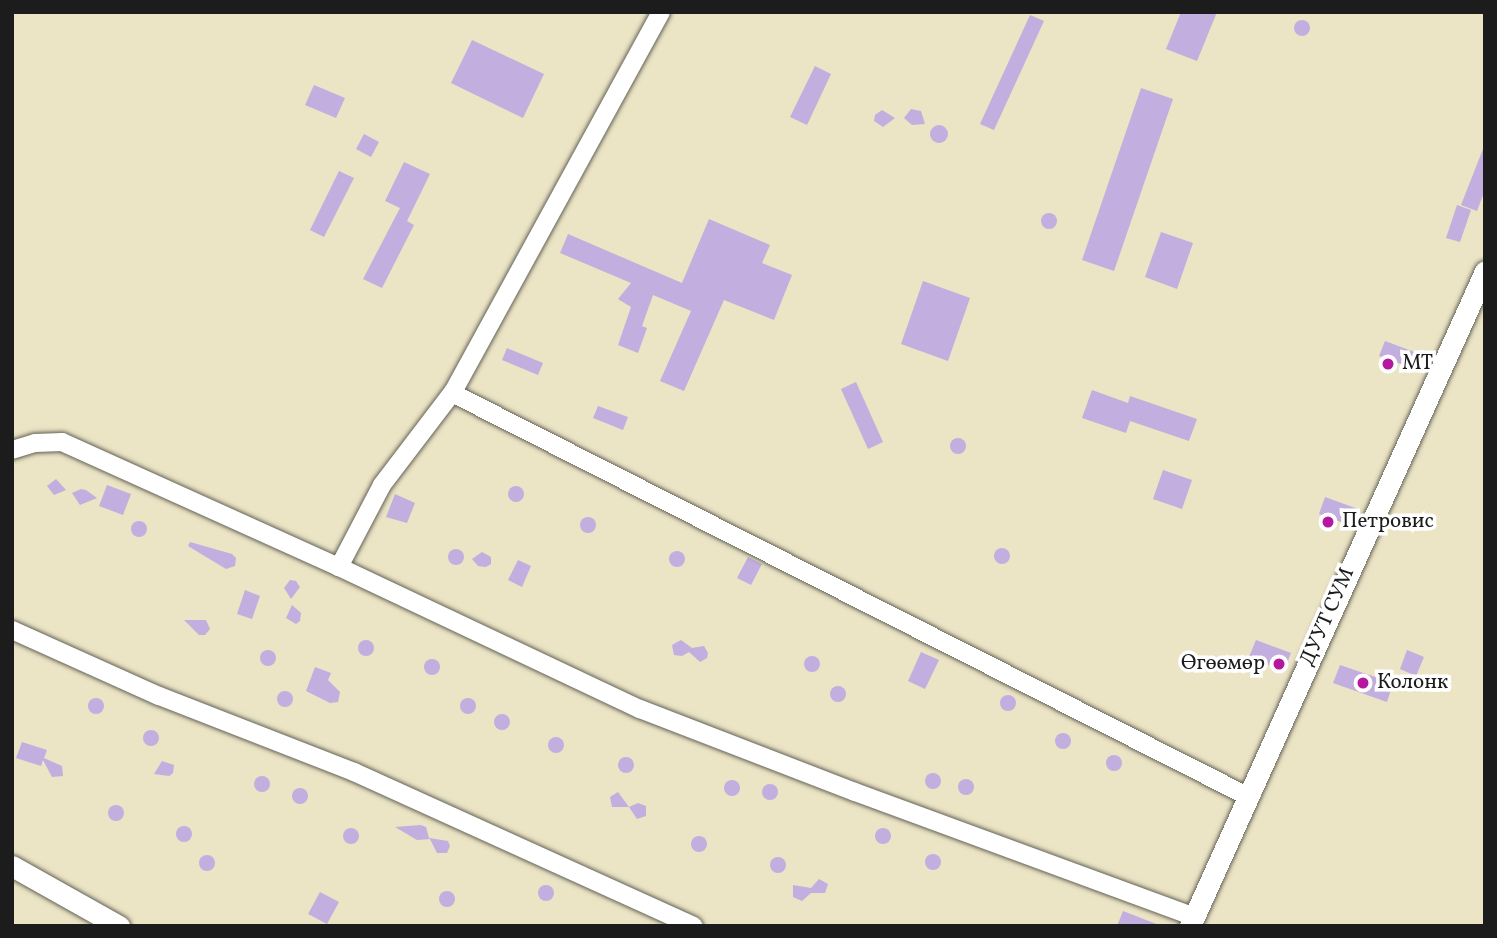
<!DOCTYPE html>
<meta charset="utf-8">
<style>
body{margin:0}
#map{position:relative;width:1497px;height:938px;overflow:hidden;background:#ebe4c5;font-family:Vollkorn,serif}
div>[style]{position:absolute}
.building>*{inset:0;background:#c2aedf}
.round{border-radius:50%}
.roads{filter:drop-shadow(0 0 2px #646257) drop-shadow(0 0 2px #646257)}
.minor>*{height:18px;margin:-9px;padding:0 9px;transform-origin:9px;border-radius:9px;background:#fff}
.major>*{height:21px;margin:-10.5px;padding:0 10.5px;transform-origin:10.5px;border-radius:10.5px;background:#fff}
.dots>*{width:19px;height:19px;translate:-50% -50%;box-sizing:border-box;border:4px solid #fff;border-radius:50%}
span{translate:-50% -50%;white-space:nowrap;text-align:center;line-height:1.15;-webkit-text-stroke:7px #fff;paint-order:stroke}
.poi-label{font-size:21px;color:#1c1c1c}
.left{translate:0 -50%;text-align:left}
.right{translate:-100% -50%;text-align:right}
.street-label{font-size:21px;color:#1c1c1c}
.frame{position:absolute;inset:0;border:14px solid #1c1c1c;pointer-events:none}
</style>
<div id="map">
<div class="building">
<div style="clip-path:polygon(1181px 12px,1217px 12px,1197px 61px,1166px 49px)"></div>
<div style="clip-path:polygon(1030px 15px,1044px 21px,994px 130px,980px 124px)"></div>
<div class="round" style="left:1294px;top:20px;width:16px;height:16px"></div>
<div style="clip-path:polygon(472px 40px,544px 74px,523px 118px,451px 83px)"></div>
<div style="clip-path:polygon(815px 66px,831px 74px,807px 125px,790px 117px)"></div>
<div style="clip-path:polygon(314px 85px,345px 98px,336px 118px,305px 105px)"></div>
<div style="clip-path:polygon(1141px 88px,1173px 99px,1114px 271px,1082px 260px)"></div>
<div style="clip-path:polygon(911px 109px,921px 111px,925px 124px,912px 125px,904px 118px)"></div>
<div style="clip-path:polygon(882px 110px,895px 118px,883px 127px,874px 121px,875px 115px)"></div>
<div class="round" style="left:930px;top:125px;width:18px;height:18px"></div>
<div style="clip-path:polygon(364px 134px,379px 142px,371px 157px,356px 149px)"></div>
<div style="clip-path:polygon(1483px 149px,1485px 190px,1477px 211px,1461px 205px)"></div>
<div style="clip-path:polygon(404px 162px,430px 174px,407px 221px,414px 225px,382px 288px,363px 279px,400px 208px,385px 201px)"></div>
<div style="clip-path:polygon(339px 171px,354px 178px,324px 237px,310px 230px)"></div>
<div style="clip-path:polygon(1457px 205px,1471px 210px,1460px 242px,1446px 238px)"></div>
<div class="round" style="left:1041px;top:213px;width:16px;height:16px"></div>
<div style="clip-path:polygon(709px 219px,770px 245px,762px 263px,792px 275px,774px 320px,724px 300px,684px 391px,660px 381px,691px 311px,653px 295px,642px 326px,647px 328px,638px 353px,618px 345px,631px 307px,618px 299px,631px 283px,560px 253px,568px 234px,682px 283px)"></div>
<div style="clip-path:polygon(1161px 232px,1193px 243px,1177px 289px,1145px 277px)"></div>
<div style="clip-path:polygon(923px 281px,970px 298px,948px 361px,901px 344px)"></div>
<div style="clip-path:polygon(1385px 341px,1417px 353px,1412px 368px,1379px 356px)"></div>
<div style="clip-path:polygon(507px 348px,543px 363px,538px 375px,502px 360px)"></div>
<div style="clip-path:polygon(856px 382px,883px 442px,868px 449px,841px 389px)"></div>
<div style="clip-path:polygon(1092px 390px,1128px 403px,1130px 396px,1197px 419px,1189px 441px,1130px 421px,1126px 433px,1082px 418px)"></div>
<div style="clip-path:polygon(598px 406px,628px 417px,623px 430px,593px 418px)"></div>
<div class="round" style="left:950px;top:438px;width:16px;height:16px"></div>
<div style="clip-path:polygon(1163px 470px,1192px 480px,1182px 509px,1153px 499px)"></div>
<div style="clip-path:polygon(56px 479px,66px 490px,54px 495px,47px 486px)"></div>
<div style="clip-path:polygon(107px 485px,131px 494px,123px 515px,99px 506px)"></div>
<div class="round" style="left:508px;top:486px;width:16px;height:16px"></div>
<div style="clip-path:polygon(81px 489px,86px 490px,97px 498px,80px 505px,72px 493px)"></div>
<div style="clip-path:polygon(395px 494px,415px 503px,407px 523px,386px 517px)"></div>
<div style="clip-path:polygon(1325px 497px,1358px 509px,1352px 526px,1319px 514px)"></div>
<div class="round" style="left:580px;top:517px;width:16px;height:16px"></div>
<div class="round" style="left:131px;top:521px;width:16px;height:16px"></div>
<div style="clip-path:polygon(190px 542px,232px 554px,236px 558px,235px 566px,226px 569px,188px 546px)"></div>
<div class="round" style="left:994px;top:548px;width:16px;height:16px"></div>
<div class="round" style="left:448px;top:549px;width:16px;height:16px"></div>
<div class="round" style="left:669px;top:551px;width:16px;height:16px"></div>
<div style="clip-path:polygon(482px 552px,491px 557px,491px 564px,486px 567px,478px 566px,472px 559px)"></div>
<div style="clip-path:polygon(748px 557px,762px 564px,751px 585px,737px 578px)"></div>
<div style="clip-path:polygon(518px 560px,531px 566px,522px 587px,508px 580px)"></div>
<div style="clip-path:polygon(290px 580px,296px 581px,300px 587px,291px 599px,284px 588px)"></div>
<div style="clip-path:polygon(245px 590px,260px 596px,252px 619px,237px 614px)"></div>
<div style="clip-path:polygon(292px 605px,301px 613px,300px 621px,296px 624px,286px 618px)"></div>
<div style="clip-path:polygon(184px 620px,206px 620px,210px 629px,205px 635px,199px 635px)"></div>
<div style="clip-path:polygon(681px 640px,692px 648px,704px 646px,708px 653px,707px 658px,700px 662px,689px 652px,682px 656px,674px 655px,672px 645px)"></div>
<div style="clip-path:polygon(1256px 640px,1291px 653px,1284px 671px,1249px 657px)"></div>
<div class="round" style="left:358px;top:640px;width:16px;height:16px"></div>
<div style="clip-path:polygon(1407px 650px,1424px 657px,1416px 676px,1400px 669px)"></div>
<div class="round" style="left:260px;top:650px;width:16px;height:16px"></div>
<div style="clip-path:polygon(921px 652px,939px 660px,925px 689px,908px 681px)"></div>
<div class="round" style="left:804px;top:656px;width:16px;height:16px"></div>
<div class="round" style="left:424px;top:659px;width:16px;height:16px"></div>
<div style="clip-path:polygon(1340px 665px,1393px 683px,1387px 702px,1333px 683px)"></div>
<div style="clip-path:polygon(315px 667px,331px 673px,328px 680px,340px 692px,338px 702px,330px 703px,306px 691px)"></div>
<div class="round" style="left:830px;top:686px;width:16px;height:16px"></div>
<div class="round" style="left:277px;top:691px;width:16px;height:16px"></div>
<div class="round" style="left:1000px;top:695px;width:16px;height:16px"></div>
<div class="round" style="left:460px;top:698px;width:16px;height:16px"></div>
<div class="round" style="left:88px;top:698px;width:16px;height:16px"></div>
<div class="round" style="left:494px;top:714px;width:16px;height:16px"></div>
<div class="round" style="left:143px;top:730px;width:16px;height:16px"></div>
<div class="round" style="left:1055px;top:733px;width:16px;height:16px"></div>
<div class="round" style="left:548px;top:737px;width:16px;height:16px"></div>
<div style="clip-path:polygon(22px 742px,47px 750px,44px 758px,62px 766px,63px 776px,52px 777px,43px 760px,41px 766px,16px 758px)"></div>
<div class="round" style="left:1106px;top:755px;width:16px;height:16px"></div>
<div class="round" style="left:618px;top:757px;width:16px;height:16px"></div>
<div style="clip-path:polygon(162px 761px,174px 765px,173px 773px,169px 776px,154px 774px)"></div>
<div class="round" style="left:925px;top:773px;width:16px;height:16px"></div>
<div class="round" style="left:254px;top:776px;width:16px;height:16px"></div>
<div class="round" style="left:958px;top:779px;width:16px;height:16px"></div>
<div class="round" style="left:724px;top:780px;width:16px;height:16px"></div>
<div class="round" style="left:762px;top:784px;width:16px;height:16px"></div>
<div class="round" style="left:292px;top:788px;width:16px;height:16px"></div>
<div style="clip-path:polygon(618px 792px,629px 807px,638px 803px,646px 806px,646px 816px,637px 819px,629px 807px,612px 807px,610px 797px)"></div>
<div class="round" style="left:108px;top:805px;width:16px;height:16px"></div>
<div style="clip-path:polygon(421px 825px,426px 827px,429px 838px,448px 841px,450px 846px,447px 853px,437px 853px,430px 839px,417px 840px,395px 827px)"></div>
<div class="round" style="left:176px;top:826px;width:16px;height:16px"></div>
<div class="round" style="left:875px;top:828px;width:16px;height:16px"></div>
<div class="round" style="left:343px;top:828px;width:16px;height:16px"></div>
<div class="round" style="left:691px;top:836px;width:16px;height:16px"></div>
<div class="round" style="left:925px;top:854px;width:16px;height:16px"></div>
<div class="round" style="left:199px;top:855px;width:16px;height:16px"></div>
<div class="round" style="left:770px;top:857px;width:16px;height:16px"></div>
<div style="clip-path:polygon(819px 879px,828px 884px,825px 893px,811px 893px,802px 901px,793px 897px,793px 885px,811px 888px)"></div>
<div class="round" style="left:538px;top:885px;width:16px;height:16px"></div>
<div class="round" style="left:439px;top:891px;width:16px;height:16px"></div>
<div style="clip-path:polygon(320px 892px,339px 902px,327px 924px,308px 914px)"></div>
<div style="clip-path:polygon(1123px 911px,1159px 925px,1159px 926px,1117px 926px)"></div>
</div>
<div class="roads">
<div class="minor">
<div style="left:661px;top:12px;width:435px;rotate:118.7deg"></div>
<div style="left:452px;top:393px;width:116px;rotate:127.3deg"></div>
<div style="left:382px;top:485px;width:93px;rotate:117.7deg"></div>
<div style="left:339px;top:567px;width:333px;rotate:25.3deg"></div>
<div style="left:640px;top:709px;width:230px;rotate:21.1deg"></div>
<div style="left:855px;top:792px;width:361px;rotate:20.2deg"></div>
<div style="left:452px;top:393px;width:891px;rotate:26.88deg"></div>
<div style="left:12px;top:450px;width:24px;rotate:-17deg"></div>
<div style="left:35px;top:443px;width:27px;rotate:-2deg"></div>
<div style="left:62px;top:442px;width:304px;rotate:24.3deg"></div>
<div style="left:12px;top:630px;width:161px;rotate:24.2deg"></div>
<div style="left:159px;top:696px;width:209px;rotate:21.3deg"></div>
<div style="left:354px;top:772px;width:373px;rotate:24.4deg"></div>
</div>
<div class="major">
<div style="left:12px;top:866px;width:123px;rotate:29.3deg"></div>
<div style="left:1190px;top:926px;width:718px;rotate:-65.75deg"></div>
</div>
</div>
<div class="dots">
<div style="left:1388px;top:364px;background:#b5179e"></div>
<div style="left:1328px;top:522px;background:#b5179e"></div>
<div style="left:1279px;top:664px;background:#b5179e"></div>
<div style="left:1363px;top:683px;background:#b5179e"></div>
</div>
<div class="poi-label">
<span class="left" style="left:1402px;top:364px">MT</span>
<span class="left" style="left:1342px;top:522px">Петровиc</span>
<span class="right" style="left:1265px;top:664px">Өгөөмөр</span>
<span class="left" style="left:1377px;top:683px">Колонк</span>
</div>
<div class="street-label">
<span style="left:1328px;top:617px;rotate:-66deg">ДУУТ СУМ</span>
</div>
<div class="frame"></div>
</div>
